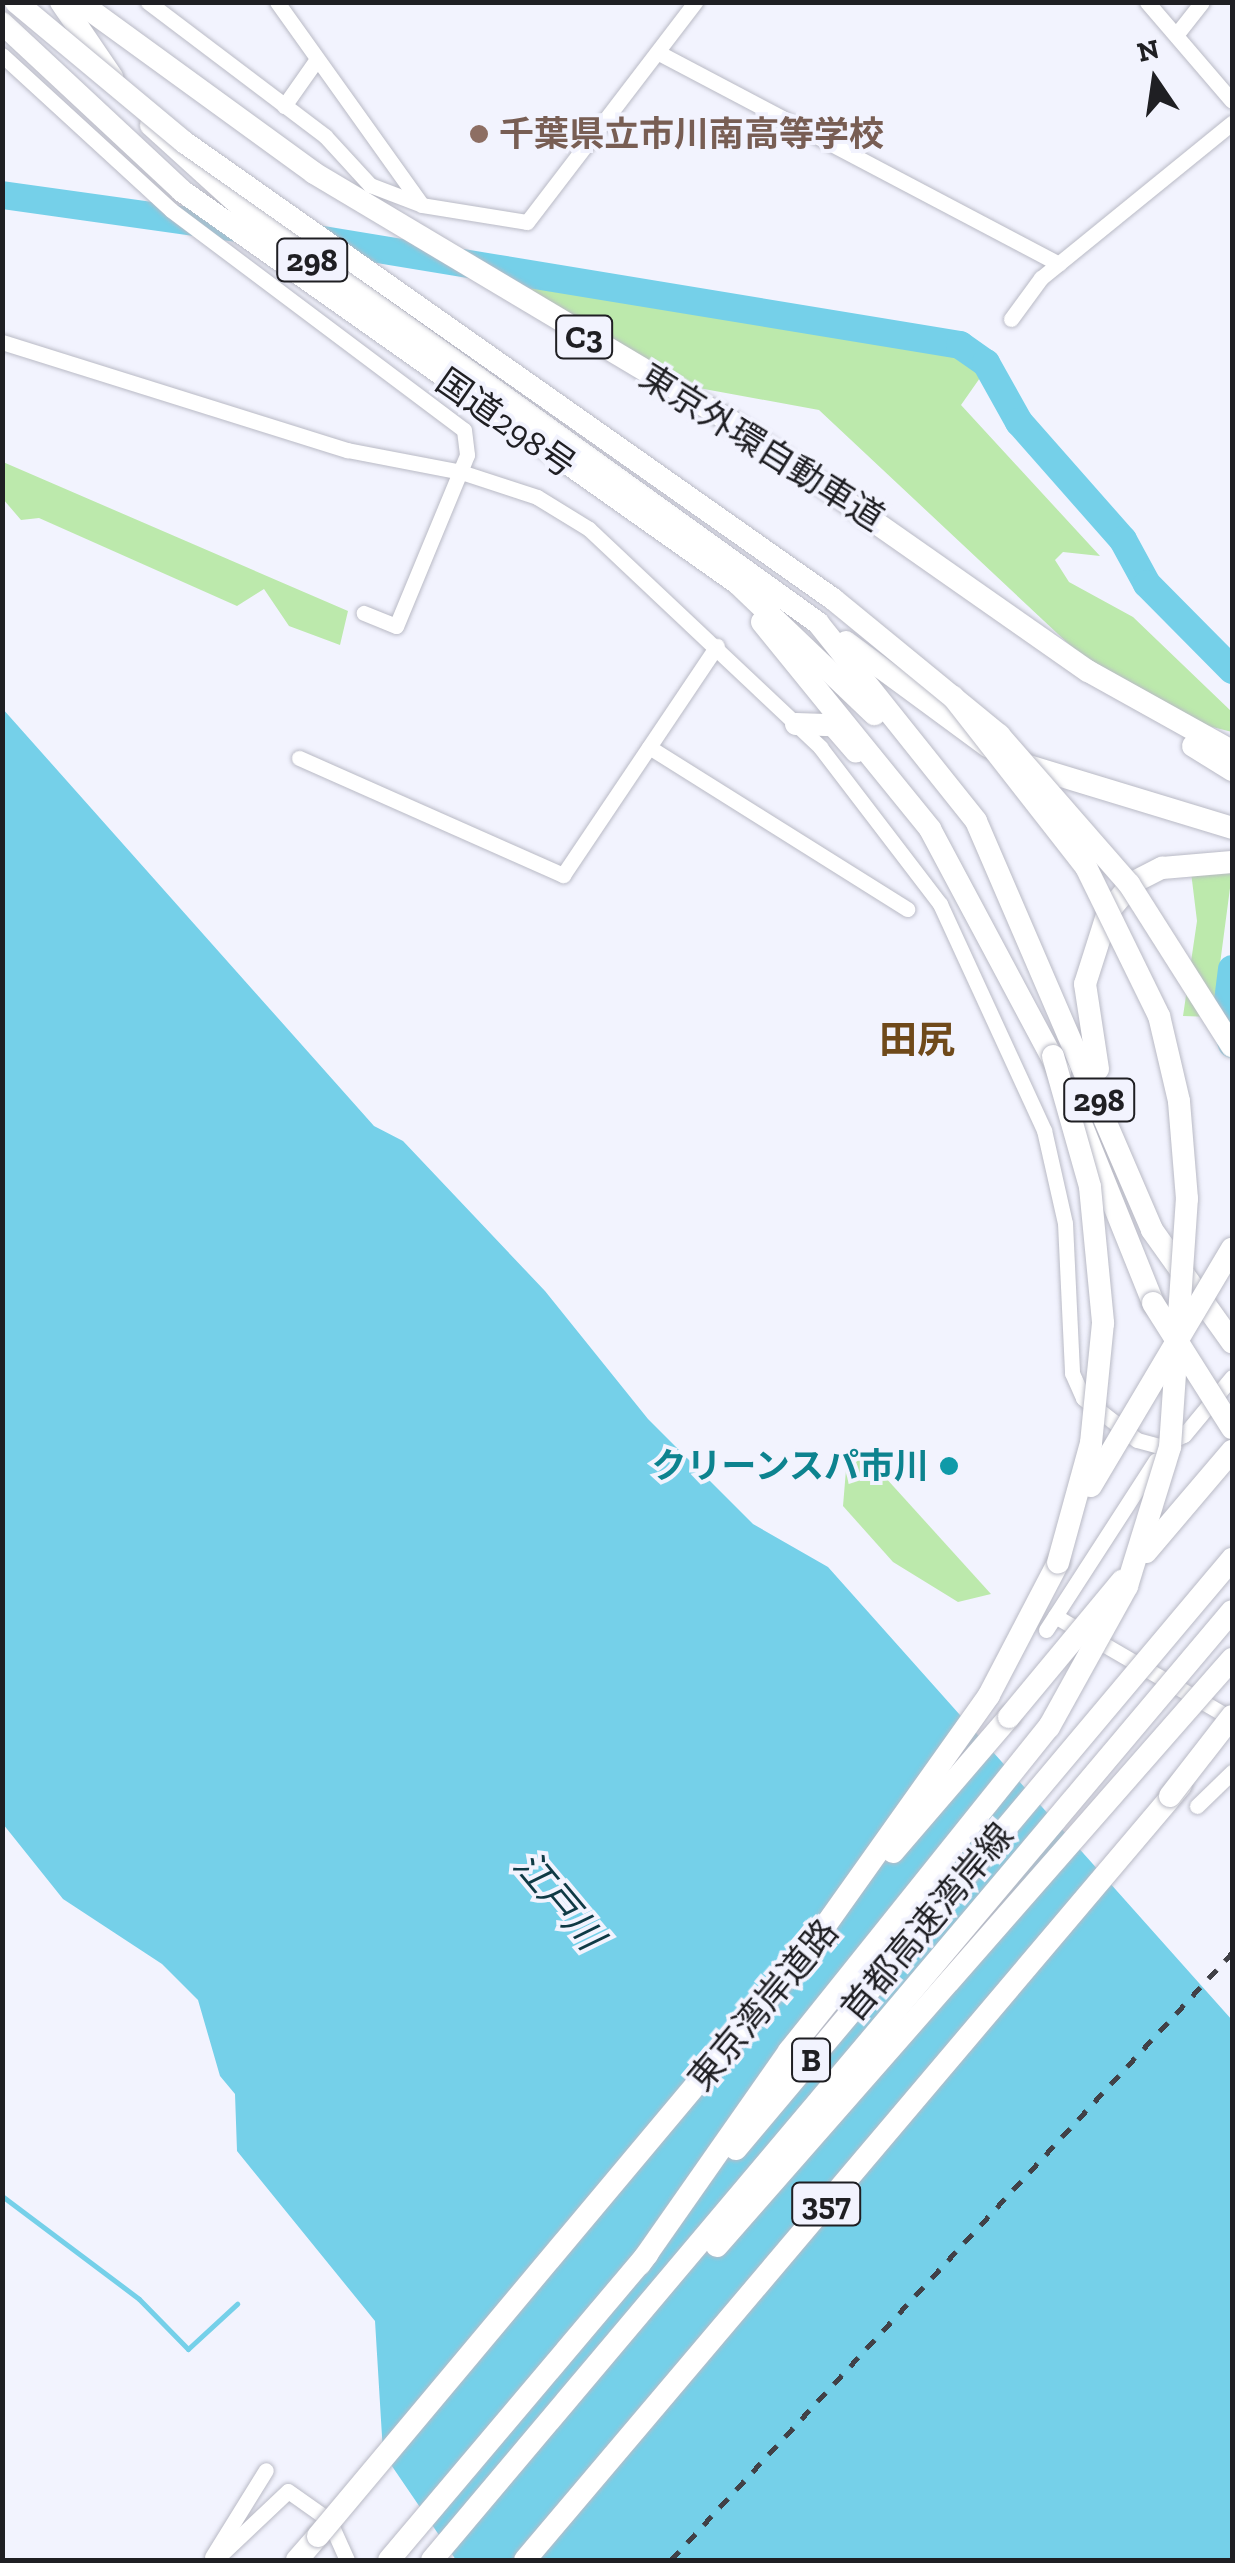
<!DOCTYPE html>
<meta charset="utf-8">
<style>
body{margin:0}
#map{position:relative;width:1235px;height:2563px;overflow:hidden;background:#f2f3fe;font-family:"Zilla Slab","Noto Sans JP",serif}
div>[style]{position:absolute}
.green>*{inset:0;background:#bce9ac}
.water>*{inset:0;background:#75d0e9}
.stream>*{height:5px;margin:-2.5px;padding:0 2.5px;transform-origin:2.5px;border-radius:2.5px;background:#75d0e9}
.river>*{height:28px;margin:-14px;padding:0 14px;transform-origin:14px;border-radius:14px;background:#75d0e9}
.roads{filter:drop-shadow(0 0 2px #b9bac5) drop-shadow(0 0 2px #b9bac5)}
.minor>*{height:15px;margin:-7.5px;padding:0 7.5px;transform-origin:7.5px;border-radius:7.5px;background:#fff}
.highway>*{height:22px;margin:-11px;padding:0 11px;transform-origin:11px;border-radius:11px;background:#fff}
.rail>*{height:5px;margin-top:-2.5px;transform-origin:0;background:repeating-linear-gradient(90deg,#414147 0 12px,transparent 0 24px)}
.bridges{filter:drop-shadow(0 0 2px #b9bac5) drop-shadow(0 0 2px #b9bac5)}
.highway-bridge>*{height:22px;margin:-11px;padding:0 11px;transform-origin:11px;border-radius:11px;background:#fff}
.dots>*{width:28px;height:28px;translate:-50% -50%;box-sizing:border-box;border:5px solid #f2f3fe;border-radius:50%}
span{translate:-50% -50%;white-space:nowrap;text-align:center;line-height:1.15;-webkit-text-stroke:8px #f2f3fe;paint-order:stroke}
.shield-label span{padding:2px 8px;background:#f2f3fe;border:2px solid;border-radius:8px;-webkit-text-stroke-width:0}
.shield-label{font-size:32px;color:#1f1f23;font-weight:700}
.education-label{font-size:35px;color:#785e54;font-weight:700}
.left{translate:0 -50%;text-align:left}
.street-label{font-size:35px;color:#1f1f23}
.culture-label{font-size:35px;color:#0d838f;font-weight:700}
.right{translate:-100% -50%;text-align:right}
.neighbourhood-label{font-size:38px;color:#6f491a;font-weight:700}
.water-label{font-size:38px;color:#0f3a45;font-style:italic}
.frame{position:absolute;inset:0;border:5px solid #1f1f23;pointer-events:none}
.north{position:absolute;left:1105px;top:30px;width:100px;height:100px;-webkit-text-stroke:8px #f2f3fe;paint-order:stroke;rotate:347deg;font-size:28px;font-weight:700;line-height:40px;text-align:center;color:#1f1f23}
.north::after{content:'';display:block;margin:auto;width:35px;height:45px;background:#1f1f23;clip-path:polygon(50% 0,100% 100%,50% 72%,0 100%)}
</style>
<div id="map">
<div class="green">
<div style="clip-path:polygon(540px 284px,928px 345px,974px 363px,982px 375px,961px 405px,1100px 556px,1063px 552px,1055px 560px,1069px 582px,1133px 617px,1232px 712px,1232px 732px,1181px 719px,1074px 649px,819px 410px,677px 384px,527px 287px)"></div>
<div style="clip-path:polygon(3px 462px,348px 611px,340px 645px,289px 626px,264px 589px,237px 606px,39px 518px,21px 520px,3px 499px)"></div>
<div style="clip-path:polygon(1191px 872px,1232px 873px,1213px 1017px,1183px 1016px,1197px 921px)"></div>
<div style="clip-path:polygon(865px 1455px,991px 1594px,958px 1602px,893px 1562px,843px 1506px,846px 1470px)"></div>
</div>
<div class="water">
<div style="clip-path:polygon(2px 708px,374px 1126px,403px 1141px,545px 1291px,648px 1419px,753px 1524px,828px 1567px,1232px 2020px,1232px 2560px,456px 2560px,383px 2453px,375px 2321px,237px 2151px,235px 2094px,220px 2076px,198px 2000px,162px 1964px,63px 1899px,3px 1824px)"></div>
</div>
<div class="stream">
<div style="left:2px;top:2196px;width:171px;rotate:36.9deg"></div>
<div style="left:139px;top:2299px;width:70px;rotate:45.6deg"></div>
<div style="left:188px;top:2349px;width:67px;rotate:-42.6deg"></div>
</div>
<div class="river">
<div style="left:2px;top:195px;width:244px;rotate:8deg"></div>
<div style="left:311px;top:238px;width:658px;rotate:9.36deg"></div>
<div style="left:960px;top:345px;width:32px;rotate:35deg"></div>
<div style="left:986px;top:363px;width:68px;rotate:60.8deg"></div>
<div style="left:1019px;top:422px;width:157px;rotate:48.6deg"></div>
<div style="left:1123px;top:540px;width:50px;rotate:61.4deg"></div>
<div style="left:1147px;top:584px;width:121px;rotate:45.3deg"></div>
<div style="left:1232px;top:969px;width:56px;rotate:97.1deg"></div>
<div style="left:1225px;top:1025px;width:20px;rotate:70deg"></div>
</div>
<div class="roads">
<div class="minor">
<div style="left:148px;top:2px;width:222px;rotate:37.1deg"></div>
<div style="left:325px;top:136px;width:67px;rotate:47.4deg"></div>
<div style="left:370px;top:185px;width:56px;rotate:21deg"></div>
<div style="left:277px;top:2px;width:249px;rotate:54.5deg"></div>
<div style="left:422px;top:205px;width:106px;rotate:9.2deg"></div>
<div style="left:527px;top:222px;width:277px;rotate:-52.6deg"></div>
<div style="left:1147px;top:2px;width:130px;rotate:49.4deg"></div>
<div style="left:1176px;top:35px;width:42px;rotate:-51.8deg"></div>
<div style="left:659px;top:53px;width:452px;rotate:27.8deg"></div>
<div style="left:2px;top:55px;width:229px;rotate:42.5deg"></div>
<div style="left:171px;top:210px;width:366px;rotate:36.9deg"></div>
<div style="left:464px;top:430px;width:25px;rotate:83deg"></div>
<div style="left:467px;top:455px;width:185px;rotate:112.5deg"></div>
<div style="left:396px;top:626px;width:35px;rotate:-158deg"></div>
<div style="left:284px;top:106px;width:57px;rotate:-54.9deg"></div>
<div style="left:1011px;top:319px;width:51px;rotate:-53.8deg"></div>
<div style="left:1041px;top:278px;width:246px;rotate:-39.1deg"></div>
<div style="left:2px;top:342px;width:362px;rotate:17.4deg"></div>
<div style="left:347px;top:450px;width:116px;rotate:10.9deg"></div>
<div style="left:461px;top:472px;width:80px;rotate:18.2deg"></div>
<div style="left:537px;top:497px;width:61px;rotate:31.6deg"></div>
<div style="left:589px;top:529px;width:318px;rotate:43.3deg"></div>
<div style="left:820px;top:747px;width:198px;rotate:52.6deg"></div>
<div style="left:940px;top:904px;width:249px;rotate:65.3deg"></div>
<div style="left:1044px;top:1130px;width:95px;rotate:77.3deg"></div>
<div style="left:1065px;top:1223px;width:150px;rotate:87.3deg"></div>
<div style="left:1072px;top:1373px;width:27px;rotate:66deg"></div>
<div style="left:1083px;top:1398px;width:68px;rotate:37.9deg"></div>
<div style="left:1137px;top:1440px;width:24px;rotate:15deg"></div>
<div style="left:1160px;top:1446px;width:26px;rotate:-25deg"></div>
<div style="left:1184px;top:1435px;width:75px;rotate:-50.4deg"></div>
<div style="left:649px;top:747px;width:305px;rotate:32.1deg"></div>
<div style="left:299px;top:758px;width:289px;rotate:23.9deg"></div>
<div style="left:563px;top:875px;width:276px;rotate:-56.1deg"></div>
<div style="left:1055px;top:1616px;width:205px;rotate:30.2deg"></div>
<div style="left:1046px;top:1630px;width:202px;rotate:-57.1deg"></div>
<div style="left:1197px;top:1806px;width:49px;rotate:-44.2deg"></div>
<div style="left:212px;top:2557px;width:102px;rotate:-58.2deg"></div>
<div style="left:215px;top:2560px;width:100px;rotate:-43.4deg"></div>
<div style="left:288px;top:2491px;width:50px;rotate:35.3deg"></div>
<div style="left:329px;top:2520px;width:44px;rotate:65.8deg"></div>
</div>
<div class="highway">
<div style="left:61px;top:2px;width:91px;rotate:55.8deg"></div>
<div style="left:79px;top:2px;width:291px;rotate:36deg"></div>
<div style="left:314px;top:173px;width:487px;rotate:30.8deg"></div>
<div style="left:732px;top:422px;width:434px;rotate:35deg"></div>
<div style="left:1088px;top:671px;width:165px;rotate:29.1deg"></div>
<div style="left:2px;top:23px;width:246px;rotate:43deg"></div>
<div style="left:182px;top:191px;width:679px;rotate:35.23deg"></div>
<div style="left:737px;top:583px;width:190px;rotate:43.7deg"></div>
<div style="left:151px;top:125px;width:128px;rotate:42.2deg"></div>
<div style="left:246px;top:211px;width:705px;rotate:35.76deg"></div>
<div style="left:818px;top:623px;width:253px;rotate:51.4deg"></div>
<div style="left:976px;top:821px;width:445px;rotate:66.7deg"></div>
<div style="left:1152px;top:1230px;width:138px;rotate:54.5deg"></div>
<div style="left:762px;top:622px;width:267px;rotate:50.9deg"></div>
<div style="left:930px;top:829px;width:276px;rotate:61.9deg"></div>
<div style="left:846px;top:642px;width:177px;rotate:36.3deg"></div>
<div style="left:796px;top:724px;width:37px;rotate:2deg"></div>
<div style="left:833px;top:725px;width:35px;rotate:49deg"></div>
<div style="left:1193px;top:746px;width:46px;rotate:31.6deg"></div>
<div style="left:1022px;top:764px;width:220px;rotate:16.9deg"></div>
<div style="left:1098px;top:1069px;width:86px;rotate:-98.7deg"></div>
<div style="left:1085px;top:984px;width:76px;rotate:-72.3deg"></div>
<div style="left:1108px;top:912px;width:38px;rotate:-50deg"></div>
<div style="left:1132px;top:883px;width:34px;rotate:-27deg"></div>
<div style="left:1162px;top:868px;width:70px;rotate:-4.9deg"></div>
<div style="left:1076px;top:1111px;width:207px;rotate:68.1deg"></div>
<div style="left:893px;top:1852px;width:178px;rotate:-49.3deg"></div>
<div style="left:803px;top:1957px;width:321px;rotate:-54.6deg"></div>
<div style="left:989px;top:1695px;width:149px;rotate:-62.4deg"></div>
<div style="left:297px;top:2560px;width:32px;rotate:-49deg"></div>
<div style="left:525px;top:2560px;width:1015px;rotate:-49.75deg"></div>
</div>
</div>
<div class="rail">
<div style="left:671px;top:2560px;width:827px;rotate:-47.26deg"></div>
</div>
<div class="bridges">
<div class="highway-bridge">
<div style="left:16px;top:2px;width:219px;rotate:39.8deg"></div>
<div style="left:184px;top:142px;width:794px;rotate:35.15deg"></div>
<div style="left:833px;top:599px;width:215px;rotate:39.3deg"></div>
<div style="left:999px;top:735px;width:198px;rotate:48.9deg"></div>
<div style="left:1129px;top:884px;width:192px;rotate:57.6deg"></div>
<div style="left:1053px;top:1056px;width:136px;rotate:74.2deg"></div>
<div style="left:1090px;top:1187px;width:137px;rotate:84.5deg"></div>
<div style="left:1103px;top:1323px;width:121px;rotate:95.7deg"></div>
<div style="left:1091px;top:1443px;width:124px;rotate:105.4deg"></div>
<div style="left:1153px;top:1303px;width:148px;rotate:57.7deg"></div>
<div style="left:1091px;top:1486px;width:276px;rotate:-59.3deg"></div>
<div style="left:1146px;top:1552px;width:133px;rotate:-49.6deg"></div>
<div style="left:1009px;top:1717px;width:177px;rotate:-50.3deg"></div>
<div style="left:1170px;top:1796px;width:101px;rotate:-52.2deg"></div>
<div style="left:736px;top:2149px;width:771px;rotate:-49.95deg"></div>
<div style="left:717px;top:2246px;width:781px;rotate:-48.74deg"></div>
<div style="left:640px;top:2264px;width:260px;rotate:-55deg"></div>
<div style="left:789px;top:2051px;width:415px;rotate:-51.3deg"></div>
<div style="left:1049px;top:1727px;width:161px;rotate:-61deg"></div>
<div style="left:1127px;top:1586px;width:145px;rotate:-72.8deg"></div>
<div style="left:1170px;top:1447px;width:249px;rotate:-86.1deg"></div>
<div style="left:1187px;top:1199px;width:98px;rotate:-94.7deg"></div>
<div style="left:1179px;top:1101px;width:87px;rotate:-103.2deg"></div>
<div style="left:1159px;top:1016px;width:166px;rotate:-116.1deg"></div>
<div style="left:1086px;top:867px;width:216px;rotate:-128deg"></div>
<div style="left:318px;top:2536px;width:755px;rotate:-50.05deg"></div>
<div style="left:389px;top:2560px;width:401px;rotate:-49.8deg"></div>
<div style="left:432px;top:2560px;width:1241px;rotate:-49.87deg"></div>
</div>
</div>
<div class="dots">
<div style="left:479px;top:134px;background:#8d6e63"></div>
<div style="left:949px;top:1466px;background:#0f9aa8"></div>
</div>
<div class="shield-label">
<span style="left:312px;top:260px">298</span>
<span style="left:584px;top:337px">C3</span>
<span style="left:1099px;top:1100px">298</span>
<span style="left:811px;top:2060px">B</span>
<span style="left:826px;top:2204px">357</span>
</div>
<div class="education-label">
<span class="left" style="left:499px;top:134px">千葉県立市川南高等学校</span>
</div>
<div class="street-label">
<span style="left:506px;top:423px;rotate:35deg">国道298号</span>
<span style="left:762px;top:447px;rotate:32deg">東京外環自動車道</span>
<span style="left:927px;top:1922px;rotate:-50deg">首都高速湾岸線</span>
<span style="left:763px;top:2005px;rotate:-50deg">東京湾岸道路</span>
</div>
<div class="culture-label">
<span class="right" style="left:929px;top:1466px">クリーンスパ市川</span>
</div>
<div class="neighbourhood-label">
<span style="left:917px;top:1041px">田尻</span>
</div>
<div class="water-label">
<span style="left:558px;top:1901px;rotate:50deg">江戸川</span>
</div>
<div class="frame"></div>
<div class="north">N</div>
</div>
